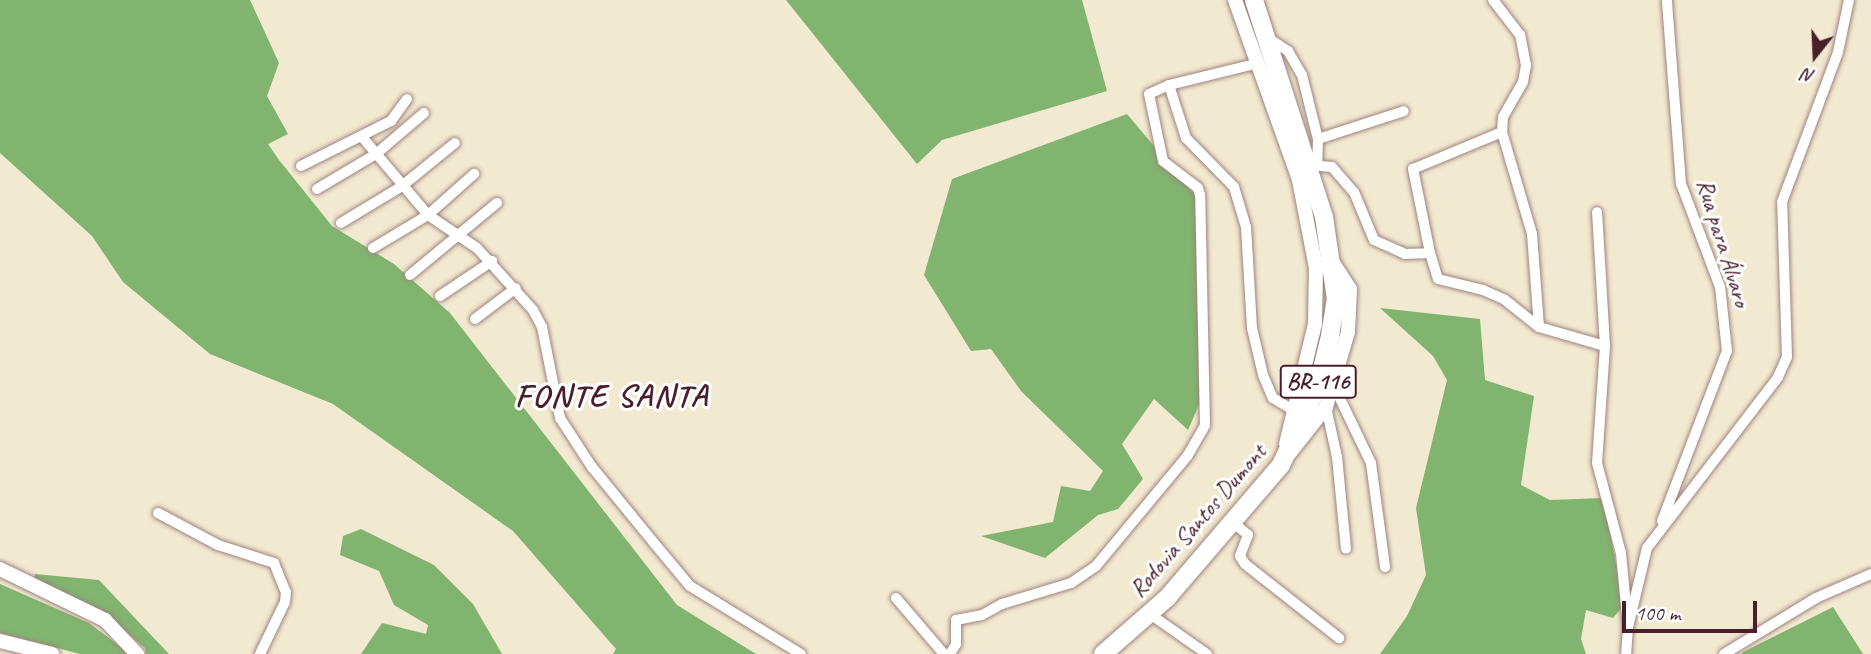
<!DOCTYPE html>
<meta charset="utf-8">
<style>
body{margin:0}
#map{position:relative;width:1871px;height:654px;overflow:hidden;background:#f2e9d1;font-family:Caveat,sans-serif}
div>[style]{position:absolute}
.forest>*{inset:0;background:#81b46f}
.roads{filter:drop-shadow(0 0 2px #9e847e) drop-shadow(0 0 2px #9e847e)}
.street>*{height:10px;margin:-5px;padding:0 5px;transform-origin:5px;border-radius:5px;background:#fff}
.secondary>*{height:14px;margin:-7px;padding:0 7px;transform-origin:7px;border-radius:7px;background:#fff}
.highway>*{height:18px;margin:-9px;padding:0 9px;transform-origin:9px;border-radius:9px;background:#fff}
span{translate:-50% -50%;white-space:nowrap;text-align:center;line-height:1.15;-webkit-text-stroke:6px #fff;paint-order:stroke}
.shield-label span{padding:2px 5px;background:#fff;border:2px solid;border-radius:5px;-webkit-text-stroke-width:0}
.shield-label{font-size:23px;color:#4a1f2b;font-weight:700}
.street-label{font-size:24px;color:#4a1f2b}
.district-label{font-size:32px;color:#4a1f2b;font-weight:700;letter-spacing:2px}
.north{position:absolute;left:1780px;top:21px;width:70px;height:70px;-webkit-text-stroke:5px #fff;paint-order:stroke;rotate:198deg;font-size:19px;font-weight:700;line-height:28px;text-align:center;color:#4a1f2b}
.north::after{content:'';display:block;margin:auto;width:24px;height:32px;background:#4a1f2b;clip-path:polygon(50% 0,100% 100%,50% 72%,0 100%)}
.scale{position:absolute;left:1622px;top:601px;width:135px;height:32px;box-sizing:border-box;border:4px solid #4a1f2b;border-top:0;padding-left:9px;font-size:21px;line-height:24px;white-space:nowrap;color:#4a1f2b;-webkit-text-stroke:5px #fff;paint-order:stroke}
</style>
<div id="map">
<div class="forest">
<div style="clip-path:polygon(0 0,250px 0,279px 63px,267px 96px,288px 134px,268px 144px,279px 160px,332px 226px,394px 264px,450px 313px,677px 605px,756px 654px,613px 654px,616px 649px,513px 531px,333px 404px,210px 354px,123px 282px,92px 236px,0 153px)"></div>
<div style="clip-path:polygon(786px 0,1082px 0,1107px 91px,942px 140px,917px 164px)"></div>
<div style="clip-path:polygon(1127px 114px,1196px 196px,1205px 391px,1188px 430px,1154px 399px,1122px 444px,1143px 479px,1118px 509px,1098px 515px,1045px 558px,981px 536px,1053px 522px,1061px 486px,1090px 491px,1103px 471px,1021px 391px,991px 349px,971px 351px,924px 275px,952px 179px)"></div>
<div style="clip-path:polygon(1380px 308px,1480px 319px,1485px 380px,1534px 396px,1521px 485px,1550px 500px,1603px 498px,1624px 605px,1613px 618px,1586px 610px,1581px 639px,1586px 654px,1380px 654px,1407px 616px,1426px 575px,1416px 508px,1447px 380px,1433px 356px)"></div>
<div style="clip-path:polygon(361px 529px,434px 565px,473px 604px,502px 654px,361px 654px,382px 623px,426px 634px,428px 625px,394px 605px,379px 571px,340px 555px,343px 536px)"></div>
<div style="clip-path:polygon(35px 574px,99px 580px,169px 654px,146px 654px,145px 648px,99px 609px,33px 583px)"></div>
<div style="clip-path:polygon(0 584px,89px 623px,130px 654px,80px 654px,0 633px)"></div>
<div style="clip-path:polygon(1833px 607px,1863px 654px,1741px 654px,1743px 652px)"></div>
</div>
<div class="roads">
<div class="street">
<div style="left:1268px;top:38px;width:24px;rotate:33deg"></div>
<div style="left:1288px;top:51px;width:28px;rotate:60deg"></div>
<div style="left:1302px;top:75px;width:66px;rotate:76deg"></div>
<div style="left:1318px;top:139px;width:24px;rotate:92deg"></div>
<div style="left:1259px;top:63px;width:93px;rotate:166.3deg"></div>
<div style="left:1169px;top:85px;width:56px;rotate:72.2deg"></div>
<div style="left:1186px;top:138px;width:69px;rotate:45.6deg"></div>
<div style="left:1234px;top:187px;width:42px;rotate:73.3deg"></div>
<div style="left:1246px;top:227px;width:101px;rotate:86.6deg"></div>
<div style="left:1252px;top:328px;width:48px;rotate:76.8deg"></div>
<div style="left:1263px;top:375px;width:25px;rotate:67deg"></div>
<div style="left:1273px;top:398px;width:23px;rotate:31deg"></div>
<div style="left:1502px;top:132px;width:106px;rotate:73.6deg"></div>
<div style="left:1532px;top:234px;width:93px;rotate:85.7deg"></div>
<div style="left:363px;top:138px;width:101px;rotate:49.8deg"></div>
<div style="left:428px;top:215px;width:59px;rotate:34deg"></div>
<div style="left:477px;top:248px;width:84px;rotate:47.9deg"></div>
<div style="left:533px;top:310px;width:19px;rotate:62deg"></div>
<div style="left:542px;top:327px;width:93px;rotate:78.8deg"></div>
<div style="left:560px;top:418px;width:59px;rotate:56.9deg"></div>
<div style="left:592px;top:467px;width:98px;rotate:50.8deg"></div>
<div style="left:654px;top:543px;width:56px;rotate:50.1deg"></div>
<div style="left:690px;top:586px;width:130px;rotate:31.5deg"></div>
<div style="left:1318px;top:139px;width:90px;rotate:-18deg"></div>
<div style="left:1308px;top:165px;width:24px;rotate:5deg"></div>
<div style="left:1332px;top:167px;width:33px;rotate:49deg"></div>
<div style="left:1354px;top:192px;width:52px;rotate:67.4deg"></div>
<div style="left:1374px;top:240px;width:34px;rotate:24deg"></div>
<div style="left:1405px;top:254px;width:25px;rotate:-2deg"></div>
<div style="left:1430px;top:253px;width:27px;rotate:73deg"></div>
<div style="left:1438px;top:279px;width:46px;rotate:13.7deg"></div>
<div style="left:1483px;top:290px;width:24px;rotate:24deg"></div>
<div style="left:1505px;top:300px;width:43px;rotate:38.5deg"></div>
<div style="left:1539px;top:327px;width:69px;rotate:16.1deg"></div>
<div style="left:1605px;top:346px;width:134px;rotate:-93.4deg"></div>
<div style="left:301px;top:166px;width:101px;rotate:-26.6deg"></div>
<div style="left:391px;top:121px;width:27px;rotate:-54deg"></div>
<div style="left:317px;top:189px;width:69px;rotate:-30.7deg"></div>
<div style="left:376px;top:154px;width:63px;rotate:-40.5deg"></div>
<div style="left:341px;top:223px;width:71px;rotate:-31.2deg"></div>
<div style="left:402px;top:186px;width:68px;rotate:-39.1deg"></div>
<div style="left:373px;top:248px;width:64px;rotate:-31deg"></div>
<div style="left:428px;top:215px;width:62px;rotate:-41.7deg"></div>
<div style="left:1430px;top:253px;width:86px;rotate:-101.4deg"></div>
<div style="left:1413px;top:169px;width:96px;rotate:-22.6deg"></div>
<div style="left:1502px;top:132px;width:15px;rotate:-86deg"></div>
<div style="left:1503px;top:117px;width:40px;rotate:-60.3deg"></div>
<div style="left:1523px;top:82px;width:17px;rotate:-80deg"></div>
<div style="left:1526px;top:65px;width:31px;rotate:-101deg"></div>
<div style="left:1520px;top:35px;width:44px;rotate:-127.6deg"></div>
<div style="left:410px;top:275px;width:113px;rotate:-39.6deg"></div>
<div style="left:440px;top:296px;width:63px;rotate:-33.9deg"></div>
<div style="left:475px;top:319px;width:51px;rotate:-37.1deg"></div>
<div style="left:1605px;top:346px;width:117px;rotate:93.9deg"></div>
<div style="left:1597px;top:463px;width:93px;rotate:75.1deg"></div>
<div style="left:1621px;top:553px;width:74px;rotate:84.6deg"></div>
<div style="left:1628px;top:627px;width:27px;rotate:94deg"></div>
<div style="left:1333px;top:384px;width:88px;rotate:64.3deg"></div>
<div style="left:1371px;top:463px;width:105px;rotate:82.3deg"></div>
<div style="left:1326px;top:407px;width:51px;rotate:77.6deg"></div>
<div style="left:1337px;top:457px;width:92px;rotate:84.4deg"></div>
<div style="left:158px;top:513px;width:68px;rotate:28.1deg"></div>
<div style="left:218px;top:545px;width:59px;rotate:17.8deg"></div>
<div style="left:274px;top:563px;width:31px;rotate:68deg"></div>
<div style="left:286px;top:592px;width:10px;rotate:96deg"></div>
<div style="left:285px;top:602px;width:58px;rotate:115.7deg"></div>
<div style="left:1662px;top:521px;width:182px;rotate:-69.1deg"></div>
<div style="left:1727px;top:351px;width:64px;rotate:-96.2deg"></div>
<div style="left:1720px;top:287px;width:110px;rotate:-110.7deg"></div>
<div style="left:1681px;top:184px;width:185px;rotate:-94.4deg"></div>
<div style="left:1235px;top:524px;width:17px;rotate:40deg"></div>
<div style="left:1248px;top:535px;width:22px;rotate:111deg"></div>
<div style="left:1240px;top:556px;width:9px;rotate:58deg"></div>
<div style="left:1245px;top:564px;width:120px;rotate:38.2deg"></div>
<div style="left:896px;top:598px;width:74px;rotate:49.4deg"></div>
<div style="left:1150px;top:614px;width:70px;rotate:35.1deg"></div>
<div style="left:1628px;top:627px;width:81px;rotate:-76.5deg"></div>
<div style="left:1647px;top:548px;width:215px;rotate:-52.5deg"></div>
<div style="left:1778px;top:377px;width:22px;rotate:-66deg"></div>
<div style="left:1787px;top:357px;width:155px;rotate:-91.8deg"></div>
<div style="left:1782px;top:202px;width:160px;rotate:-69.5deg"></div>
<div style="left:1838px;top:52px;width:53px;rotate:-78.1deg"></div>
<div style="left:950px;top:654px;width:12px;rotate:-59deg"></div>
<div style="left:956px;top:644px;width:24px;rotate:-90deg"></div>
<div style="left:956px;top:620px;width:26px;rotate:-11deg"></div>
<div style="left:982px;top:615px;width:23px;rotate:-29deg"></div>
<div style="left:1002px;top:604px;width:72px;rotate:-16.9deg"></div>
<div style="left:1071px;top:583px;width:30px;rotate:-34deg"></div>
<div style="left:1096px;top:566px;width:144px;rotate:-50.3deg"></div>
<div style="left:1188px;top:455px;width:34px;rotate:-60deg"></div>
<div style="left:1205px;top:425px;width:230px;rotate:-91.2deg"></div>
<div style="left:1200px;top:195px;width:7px;rotate:-106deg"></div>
<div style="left:1198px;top:188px;width:44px;rotate:-142.4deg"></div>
<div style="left:1163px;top:161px;width:68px;rotate:-101.8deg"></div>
<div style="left:1149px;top:94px;width:22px;rotate:-24deg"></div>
<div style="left:1724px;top:654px;width:108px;rotate:-31.3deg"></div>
<div style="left:1816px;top:598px;width:60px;rotate:-23.6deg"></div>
</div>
<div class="secondary">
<div style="left:1235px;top:0;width:191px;rotate:70.4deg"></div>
<div style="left:1299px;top:180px;width:90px;rotate:79.1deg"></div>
<div style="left:1316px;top:268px;width:56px;rotate:91deg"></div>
<div style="left:1315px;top:324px;width:123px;rotate:103.6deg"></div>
<div style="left:1289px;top:454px;width:60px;rotate:-51.8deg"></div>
<div style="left:1326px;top:407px;width:78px;rotate:-73.7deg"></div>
<div style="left:1348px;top:332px;width:43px;rotate:-87.3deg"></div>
<div style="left:1350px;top:289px;width:37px;rotate:-123deg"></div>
<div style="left:0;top:569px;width:117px;rotate:25.9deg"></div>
<div style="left:105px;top:620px;width:47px;rotate:46.7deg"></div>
<div style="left:0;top:641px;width:54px;rotate:14deg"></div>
</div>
<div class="highway">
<div style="left:1103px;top:654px;width:85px;rotate:-41.2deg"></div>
<div style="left:1167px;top:598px;width:175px;rotate:-49.4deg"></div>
<div style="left:1281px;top:465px;width:88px;rotate:-65.2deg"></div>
<div style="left:1318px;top:385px;width:50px;rotate:-76.2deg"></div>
<div style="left:1330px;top:336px;width:37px;rotate:-81deg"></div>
<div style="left:1336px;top:299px;width:83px;rotate:-98.3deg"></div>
<div style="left:1324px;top:217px;width:228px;rotate:-107.9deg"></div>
</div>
</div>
<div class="shield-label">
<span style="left:1318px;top:382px">BR-116</span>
</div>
<div class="street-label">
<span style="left:1723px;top:243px;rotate:73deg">Rua para Álvaro</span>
<span style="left:1198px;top:521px;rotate:-49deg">Rodovia Santos Dumont</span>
</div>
<div class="district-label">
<span style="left:612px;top:396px">FONTE SANTA</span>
</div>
<div class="north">N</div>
<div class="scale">100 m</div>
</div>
